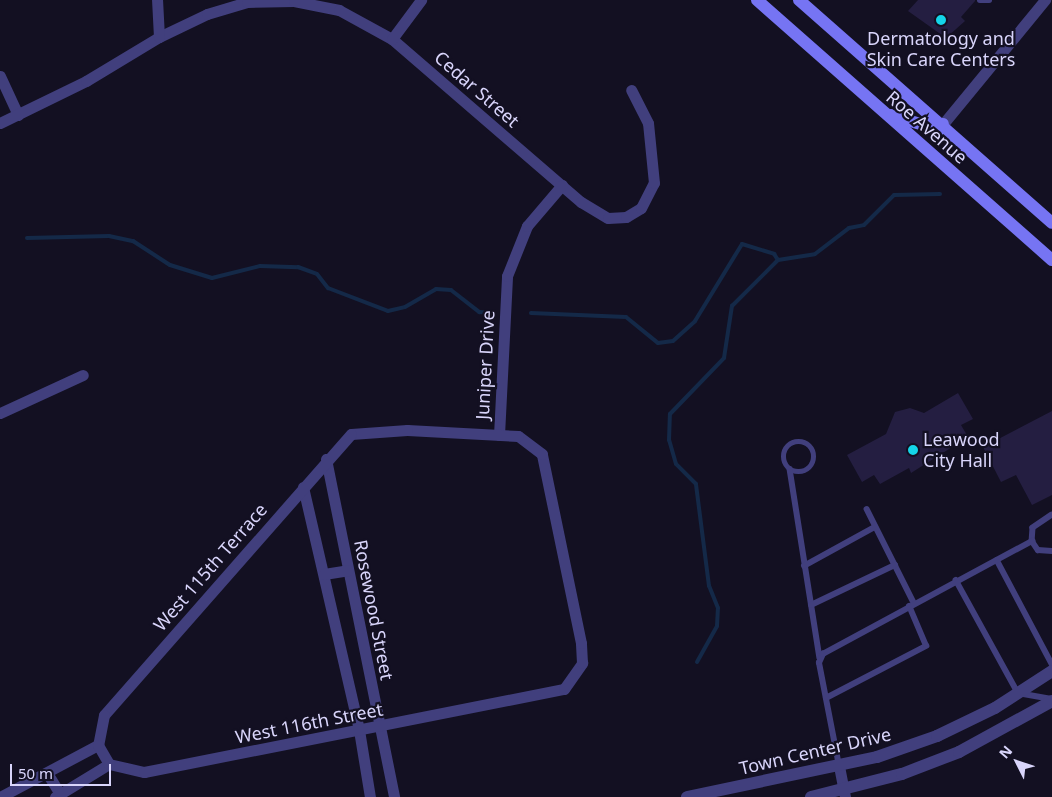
<!DOCTYPE html>
<style>
body{margin:0}
#map{position:relative;width:1052px;height:797px;overflow:hidden;background:#131022;font-family:"Noto Sans",sans-serif}
div>[style]{position:absolute}
.stream>*{height:4px;margin:-2px;padding:0 2px;transform-origin:2px;border-radius:2px;background:#142948}
.building>*{inset:0;background:#241e41}
.service>*{height:5.5px;margin:-2.75px;padding:0 2.75px;transform-origin:2.75px;border-radius:2.75px;background:#413f7d}
.service>.ring{margin:-2.75px;padding:0;box-sizing:content-box;background:none;border:5.5px solid #413f7d;border-radius:50%}
.minor>*{height:11px;margin:-5.5px;padding:0 5.5px;transform-origin:5.5px;border-radius:5.5px;background:#413f7d}
.tertiary>*{height:12px;margin:-6px;padding:0 6px;transform-origin:6px;border-radius:6px;background:#413f7d}
.secondary>*{height:12px;margin:-6px;padding:0 6px;transform-origin:6px;border-radius:6px;background:#7674f3}
.dots>*{width:14px;height:14px;translate:-50% -50%;box-sizing:border-box;border:2px solid #131022;border-radius:50%}
span{translate:-50% -50%;white-space:nowrap;text-align:center;line-height:1.15;-webkit-text-stroke:4.5px #131022;paint-order:stroke}
.poi-label{font-size:18px;color:#d9d5fb}
.left{translate:0 -50%;text-align:left}
.street-label{font-size:18px;color:#d9d5fb}
.north{position:absolute;left:992px;top:737px;width:50px;height:50px;-webkit-text-stroke:4px #131022;paint-order:stroke;rotate:311deg;font-size:14px;font-weight:700;line-height:20px;text-align:center;color:#d9d5fb}
.north::after{content:'';display:block;margin:auto;width:18px;height:22px;background:#d9d5fb;clip-path:polygon(50% 0,100% 100%,50% 72%,0 100%)}
.scale{position:absolute;left:10px;top:764px;width:101px;height:22px;box-sizing:border-box;border:2px solid #d9d5fb;border-top:0;padding-left:6px;font-size:15px;line-height:18px;white-space:nowrap;color:#d9d5fb;-webkit-text-stroke:4px #131022;paint-order:stroke}
</style>
<div id="map">
<div class="stream">
<div style="left:27px;top:238px;width:82px;rotate:-1.4deg"></div>
<div style="left:109px;top:236px;width:25px;rotate:12deg"></div>
<div style="left:133px;top:241px;width:44px;rotate:33deg"></div>
<div style="left:170px;top:265px;width:44px;rotate:17.2deg"></div>
<div style="left:212px;top:278px;width:49px;rotate:-14deg"></div>
<div style="left:260px;top:266px;width:38px;rotate:2deg"></div>
<div style="left:298px;top:267px;width:20px;rotate:20deg"></div>
<div style="left:317px;top:274px;width:18px;rotate:52deg"></div>
<div style="left:328px;top:288px;width:64px;rotate:21deg"></div>
<div style="left:388px;top:311px;width:17px;rotate:-13deg"></div>
<div style="left:405px;top:307px;width:36px;rotate:-30deg"></div>
<div style="left:436px;top:289px;width:15px;rotate:4deg"></div>
<div style="left:451px;top:290px;width:36px;rotate:38deg"></div>
<div style="left:479px;top:312px;width:13px;rotate:4deg"></div>
<div style="left:531px;top:313px;width:95px;rotate:2.4deg"></div>
<div style="left:626px;top:317px;width:41px;rotate:39.1deg"></div>
<div style="left:658px;top:343px;width:15px;rotate:-8deg"></div>
<div style="left:673px;top:341px;width:30px;rotate:-42deg"></div>
<div style="left:695px;top:321px;width:90px;rotate:-58.6deg"></div>
<div style="left:742px;top:244px;width:34px;rotate:17deg"></div>
<div style="left:774px;top:254px;width:7px;rotate:56deg"></div>
<div style="left:697px;top:662px;width:41px;rotate:-60.9deg"></div>
<div style="left:717px;top:626px;width:18px;rotate:-87deg"></div>
<div style="left:718px;top:608px;width:24px;rotate:-112deg"></div>
<div style="left:709px;top:586px;width:103px;rotate:-97.3deg"></div>
<div style="left:696px;top:484px;width:28px;rotate:-135deg"></div>
<div style="left:676px;top:464px;width:25px;rotate:-106deg"></div>
<div style="left:669px;top:440px;width:26px;rotate:-88deg"></div>
<div style="left:670px;top:414px;width:78px;rotate:-46deg"></div>
<div style="left:724px;top:358px;width:53px;rotate:-81.3deg"></div>
<div style="left:732px;top:306px;width:65px;rotate:-45deg"></div>
<div style="left:778px;top:260px;width:37px;rotate:-9deg"></div>
<div style="left:815px;top:254px;width:43px;rotate:-37.4deg"></div>
<div style="left:849px;top:228px;width:15px;rotate:-11deg"></div>
<div style="left:864px;top:225px;width:42px;rotate:-45deg"></div>
<div style="left:894px;top:195px;width:46px;rotate:-1.2deg"></div>
</div>
<div class="building">
<div style="clip-path:polygon(918px 0,975px 0,975px 1px,961px 17px,965px 21px,946px 38px,908px 11px)"></div>
<div style="clip-path:polygon(958px 393px,973px 419px,961px 425px,968px 437px,911px 473px,909px 468px,880px 484px,874px 475px,862px 482px,847px 455px,886px 434px,895px 412px,910px 408px,924px 413px)"></div>
<div style="clip-path:polygon(1052px 411px,1052px 495px,1032px 505px,1016px 475px,1001px 482px,983px 447px)"></div>
</div>
<div class="service">
<div style="left:980px;top:0;width:9px"></div>
<div class="ring" style="left:784px;top:442px;width:24.5px;height:24.5px"></div>
<div style="left:790px;top:469px;width:191px;rotate:81deg"></div>
<div style="left:867px;top:509px;width:105px;rotate:63.4deg"></div>
<div style="left:1052px;top:515px;width:23px;rotate:146deg"></div>
<div style="left:1033px;top:528px;width:13px;rotate:94deg"></div>
<div style="left:1032px;top:541px;width:11px;rotate:56deg"></div>
<div style="left:1038px;top:550px;width:14px;rotate:4deg"></div>
<div style="left:997px;top:560px;width:118px;rotate:62.1deg"></div>
<div style="left:804px;top:566px;width:81px;rotate:-28.8deg"></div>
<div style="left:956px;top:580px;width:129px;rotate:61.2deg"></div>
<div style="left:1018px;top:693px;width:34px;rotate:10deg"></div>
<div style="left:811px;top:605px;width:93px;rotate:-25.5deg"></div>
<div style="left:826px;top:698px;width:113px;rotate:-27.5deg"></div>
<div style="left:926px;top:646px;width:43px;rotate:-113deg"></div>
<div style="left:839px;top:766px;width:105px;rotate:-101deg"></div>
<div style="left:819px;top:663px;width:10px;rotate:-66deg"></div>
<div style="left:823px;top:654px;width:238px;rotate:-28.4deg"></div>
</div>
<div class="minor">
<div style="left:159px;top:37px;width:53px;rotate:-25.6deg"></div>
<div style="left:207px;top:14px;width:42px;rotate:-16.7deg"></div>
<div style="left:247px;top:2px;width:47px;rotate:-1.2deg"></div>
<div style="left:294px;top:1px;width:46px;rotate:11.3deg"></div>
<div style="left:339px;top:10px;width:60px;rotate:28.7deg"></div>
<div style="left:392px;top:39px;width:250px;rotate:40.8deg"></div>
<div style="left:581px;top:202px;width:31px;rotate:31deg"></div>
<div style="left:608px;top:218px;width:18px;rotate:-3deg"></div>
<div style="left:626px;top:217px;width:17px;rotate:-31deg"></div>
<div style="left:641px;top:208px;width:28px;rotate:-63deg"></div>
<div style="left:654px;top:183px;width:60px;rotate:-95.7deg"></div>
<div style="left:648px;top:123px;width:37px;rotate:-117deg"></div>
<div style="left:392px;top:39px;width:49px;rotate:-53.4deg"></div>
<div style="left:0;top:76px;width:43px;rotate:65.2deg"></div>
<div style="left:0;top:123px;width:96px;rotate:-26deg"></div>
<div style="left:86px;top:81px;width:85px;rotate:-31.1deg"></div>
<div style="left:159px;top:37px;width:37px;rotate:-93deg"></div>
<div style="left:943px;top:124px;width:161px;rotate:-50.6deg"></div>
<div style="left:0;top:413px;width:91px;rotate:-24.6deg"></div>
<div style="left:499px;top:435px;width:159px;rotate:-87.1deg"></div>
<div style="left:507px;top:276px;width:54px;rotate:-68.2deg"></div>
<div style="left:527px;top:226px;width:54px;rotate:-49.5deg"></div>
<div style="left:326px;top:459px;width:345px;rotate:78.6deg"></div>
<div style="left:303px;top:487px;width:249px;rotate:77deg"></div>
<div style="left:359px;top:730px;width:68px;rotate:80.7deg"></div>
<div style="left:324px;top:574px;width:24px;rotate:-9deg"></div>
<div style="left:839px;top:766px;width:32px;rotate:79deg"></div>
<div style="left:47px;top:773px;width:25px;rotate:58deg"></div>
<div style="left:0;top:797px;width:111px;rotate:-28deg"></div>
<div style="left:55px;top:797px;width:63px;rotate:-31.4deg"></div>
<div style="left:109px;top:764px;width:36px;rotate:13deg"></div>
<div style="left:144px;top:772px;width:428px;rotate:-11.2deg"></div>
<div style="left:564px;top:689px;width:32px;rotate:-55deg"></div>
<div style="left:582px;top:663px;width:20px;rotate:-93deg"></div>
<div style="left:581px;top:643px;width:193px;rotate:-101.7deg"></div>
<div style="left:542px;top:454px;width:30px;rotate:-143deg"></div>
<div style="left:518px;top:436px;width:111px;rotate:-176.9deg"></div>
<div style="left:407px;top:430px;width:56px;rotate:175.9deg"></div>
<div style="left:351px;top:434px;width:374px;rotate:131.3deg"></div>
<div style="left:104px;top:715px;width:31px;rotate:101deg"></div>
<div style="left:98px;top:745px;width:22px;rotate:60deg"></div>
</div>
<div class="tertiary">
<div style="left:687px;top:797px;width:194px;rotate:-11.9deg"></div>
<div style="left:877px;top:757px;width:64px;rotate:-19.3deg"></div>
<div style="left:937px;top:736px;width:64px;rotate:-25.8deg"></div>
<div style="left:995px;top:708px;width:68px;rotate:-33deg"></div>
<div style="left:811px;top:797px;width:94px;rotate:-14.2deg"></div>
<div style="left:902px;top:774px;width:61px;rotate:-21.1deg"></div>
<div style="left:959px;top:752px;width:106px;rotate:-28.7deg"></div>
</div>
<div class="secondary">
<div style="left:757px;top:0;width:393px;rotate:41.4deg"></div>
<div style="left:799px;top:0;width:337px;rotate:41.4deg"></div>
<div style="left:891px;top:115px;width:39px;rotate:17deg"></div>
<div style="left:928px;top:126px;width:15px;rotate:-8deg"></div>
</div>
<div class="dots">
<div style="left:941px;top:20px;background:#14d5e8"></div>
<div style="left:913px;top:450px;background:#14d5e8"></div>
</div>
<div class="poi-label">
<span style="left:941px;top:49px">Dermatology and<br>Skin Care Centers</span>
<span class="left" style="left:923px;top:450px">Leawood<br>City Hall</span>
</div>
<div class="street-label">
<span style="left:477px;top:89px;rotate:41deg">Cedar Street</span>
<span style="left:927px;top:127px;rotate:41deg">Roe Avenue</span>
<span style="left:485px;top:365px;rotate:-87deg">Juniper Drive</span>
<span style="left:210px;top:567px;rotate:-49deg">West 115th Terrace</span>
<span style="left:374px;top:610px;rotate:79deg">Rosewood Street</span>
<span style="left:309px;top:723px;rotate:-11deg">West 116th Street</span>
<span style="left:815px;top:751px;rotate:-13deg">Town Center Drive</span>
</div>
<div class="north">N</div>
<div class="scale">50 m</div>
</div>
